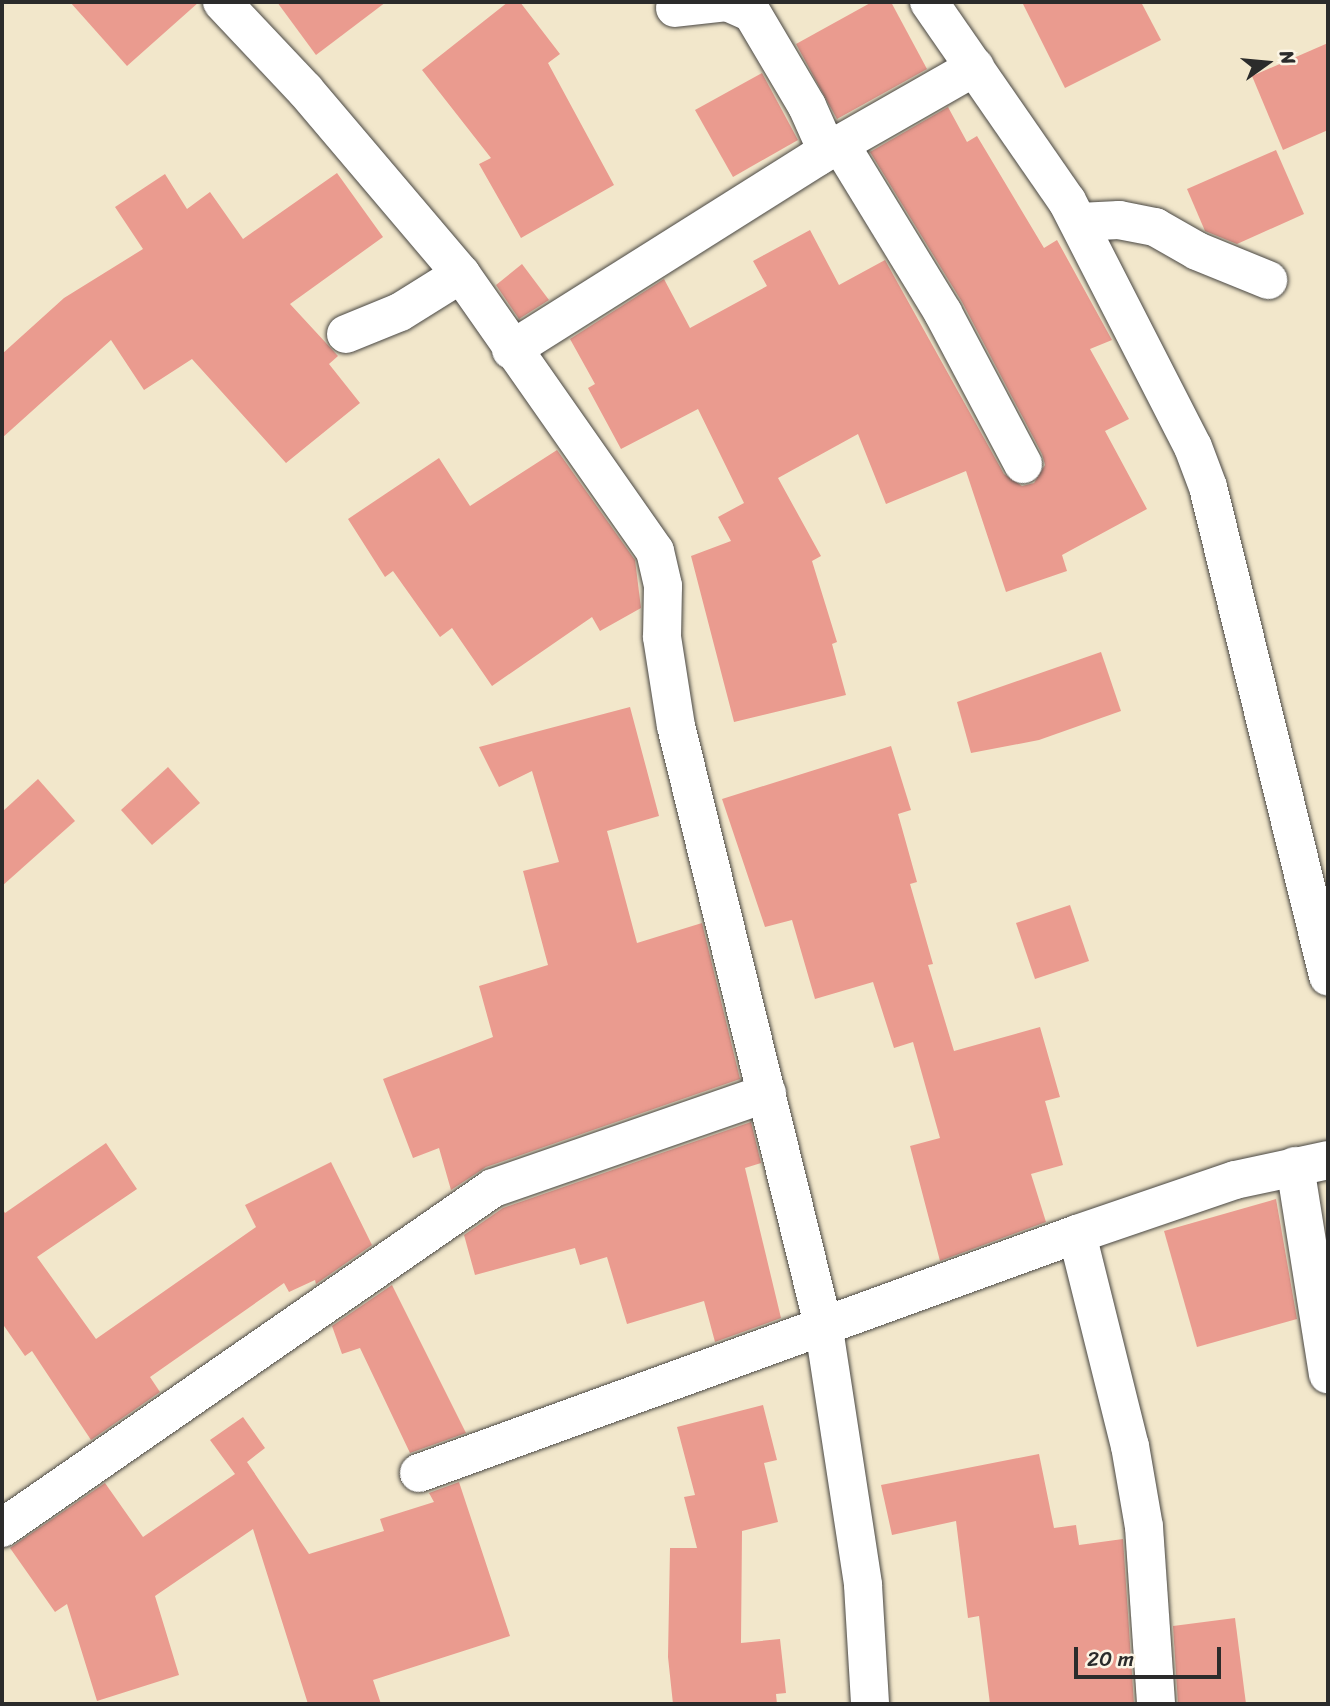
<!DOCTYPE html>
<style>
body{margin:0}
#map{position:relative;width:1330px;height:1706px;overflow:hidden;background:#f2e7cb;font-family:Sriracha,sans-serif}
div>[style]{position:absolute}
.building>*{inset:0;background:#ea9b8f}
.roads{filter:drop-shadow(0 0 2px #494743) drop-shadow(0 0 2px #494743)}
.street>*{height:38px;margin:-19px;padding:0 19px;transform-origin:19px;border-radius:19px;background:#fff}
span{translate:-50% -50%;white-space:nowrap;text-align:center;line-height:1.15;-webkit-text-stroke:7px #fcf5e5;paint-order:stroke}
.frame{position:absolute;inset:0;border:4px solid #2b2b2b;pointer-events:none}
.north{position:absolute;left:1232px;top:28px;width:70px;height:70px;-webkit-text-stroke:5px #fcf5e5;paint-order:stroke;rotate:75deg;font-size:19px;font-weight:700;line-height:28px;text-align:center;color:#2b2b2b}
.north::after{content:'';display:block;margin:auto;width:24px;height:32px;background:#2b2b2b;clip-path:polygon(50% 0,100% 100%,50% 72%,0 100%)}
.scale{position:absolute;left:1074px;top:1647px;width:147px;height:32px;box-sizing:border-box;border:4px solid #2b2b2b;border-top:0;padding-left:9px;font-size:21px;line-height:24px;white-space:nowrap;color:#2b2b2b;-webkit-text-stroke:5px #fcf5e5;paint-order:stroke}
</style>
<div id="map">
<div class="building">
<div style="clip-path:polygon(70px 2px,199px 2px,127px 66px)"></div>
<div style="clip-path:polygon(277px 2px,386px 2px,316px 55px)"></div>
<div style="clip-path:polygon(508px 2px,520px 2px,560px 54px,548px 63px,614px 185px,521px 238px,479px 164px,491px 158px,422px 70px)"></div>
<div style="clip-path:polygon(872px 2px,891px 2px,927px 69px,837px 119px,796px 44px)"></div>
<div style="clip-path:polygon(1022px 2px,1141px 2px,1161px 40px,1065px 88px)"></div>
<div style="clip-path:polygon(1328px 43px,1328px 130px,1283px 150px,1252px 76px)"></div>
<div style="clip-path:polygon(762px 73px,798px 140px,733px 177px,695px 110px)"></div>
<div style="clip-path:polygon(948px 107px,967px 142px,977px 136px,1044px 248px,1057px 240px,1112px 340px,1090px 349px,1129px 419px,1105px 431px,1147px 509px,1062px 555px,1067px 571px,1006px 592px,966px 471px,886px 504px,858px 434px,778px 478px,821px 556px,812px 561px,837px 642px,832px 644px,846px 695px,734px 722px,691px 556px,731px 541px,718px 517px,744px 503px,698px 409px,621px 449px,588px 388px,595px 384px,570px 339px,664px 279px,690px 328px,767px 286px,753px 261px,810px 230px,839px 285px,885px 260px,1004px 474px,1022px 486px,1034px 483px,1045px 465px,1042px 454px,962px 302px,870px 152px)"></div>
<div style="clip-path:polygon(1276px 150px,1304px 214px,1237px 244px,1205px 231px,1187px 189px)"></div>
<div style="clip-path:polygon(337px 173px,383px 237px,290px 304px,338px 356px,329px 364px,360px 403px,286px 463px,192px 359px,144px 390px,111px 340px,2px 438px,2px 354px,64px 298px,143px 249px,115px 207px,165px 174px,187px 209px,210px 192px,243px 239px)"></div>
<div style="clip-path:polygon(522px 264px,549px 300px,519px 319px,496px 285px)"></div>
<div style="clip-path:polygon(557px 450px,635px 560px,641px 608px,600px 631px,592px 617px,492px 686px,452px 628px,440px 637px,393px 571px,385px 577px,348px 519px,439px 458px,470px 506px)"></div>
<div style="clip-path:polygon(1101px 652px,1121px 711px,1039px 740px,971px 753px,957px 702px)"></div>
<div style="clip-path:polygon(630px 707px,659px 816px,607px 831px,637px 943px,702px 923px,740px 1079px,486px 1167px,451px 1190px,439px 1148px,413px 1158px,383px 1079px,493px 1037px,479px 986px,548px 965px,523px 871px,559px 862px,532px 771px,499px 787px,479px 747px)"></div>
<div style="clip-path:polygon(891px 746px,911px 810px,898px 814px,917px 882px,910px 884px,933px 964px,928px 965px,954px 1051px,1040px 1027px,1060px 1097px,1045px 1101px,1063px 1165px,1031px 1174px,1046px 1222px,940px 1261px,910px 1146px,940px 1138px,913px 1042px,894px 1048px,873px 982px,815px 999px,792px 920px,765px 927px,722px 799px)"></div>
<div style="clip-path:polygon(168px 767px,200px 803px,152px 845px,121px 810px)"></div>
<div style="clip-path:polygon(38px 779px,75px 821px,2px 886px,2px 812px)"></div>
<div style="clip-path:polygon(1070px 905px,1089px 961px,1035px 979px,1016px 923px)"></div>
<div style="clip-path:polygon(751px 1122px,761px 1163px,745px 1168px,781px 1318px,715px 1342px,704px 1301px,627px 1324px,607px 1257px,580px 1265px,575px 1248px,475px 1275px,464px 1235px,503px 1208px)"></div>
<div style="clip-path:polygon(106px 1143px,137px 1189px,37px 1257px,96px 1339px,256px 1227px,245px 1205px,331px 1162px,372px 1245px,316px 1284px,315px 1280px,289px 1292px,284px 1283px,150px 1377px,160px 1392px,91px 1440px,32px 1351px,25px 1356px,2px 1323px,2px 1208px,5px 1213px)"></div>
<div style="clip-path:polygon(1276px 1199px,1297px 1319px,1197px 1347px,1164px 1231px)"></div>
<div style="clip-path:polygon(392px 1285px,466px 1433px,410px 1453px,360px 1348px,342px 1354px,332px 1326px)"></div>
<div style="clip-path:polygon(763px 1405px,777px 1460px,764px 1463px,778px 1522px,742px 1531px,741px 1643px,780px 1639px,786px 1693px,776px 1694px,777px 1704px,673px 1704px,668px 1657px,670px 1548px,697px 1548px,684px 1497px,695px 1495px,677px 1427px)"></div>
<div style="clip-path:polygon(243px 1417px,265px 1448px,247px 1462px,309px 1554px,384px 1531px,380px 1519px,434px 1502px,429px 1493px,459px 1482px,510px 1636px,373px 1680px,381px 1704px,308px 1704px,253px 1529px,155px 1596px,179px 1675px,97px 1701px,67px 1604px,55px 1612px,10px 1548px,105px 1483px,143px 1537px,235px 1474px,210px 1440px)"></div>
<div style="clip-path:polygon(1039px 1454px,1054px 1528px,1076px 1525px,1079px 1545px,1123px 1539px,1134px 1704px,990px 1704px,979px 1616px,968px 1618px,956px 1521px,892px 1535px,881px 1485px)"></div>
<div style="clip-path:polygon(1235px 1618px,1246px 1704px,1178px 1704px,1173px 1626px)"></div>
</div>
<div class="roads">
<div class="street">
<div style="left:222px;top:2px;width:121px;rotate:46.7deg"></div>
<div style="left:305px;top:90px;width:241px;rotate:49.7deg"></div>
<div style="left:461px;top:274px;width:338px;rotate:55deg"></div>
<div style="left:655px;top:551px;width:36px;rotate:77deg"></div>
<div style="left:663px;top:586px;width:51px;rotate:91.1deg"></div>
<div style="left:662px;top:637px;width:90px;rotate:81.1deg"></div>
<div style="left:676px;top:726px;width:621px;rotate:76.21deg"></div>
<div style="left:824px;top:1329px;width:259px;rotate:81.3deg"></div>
<div style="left:863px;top:1585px;width:119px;rotate:86.6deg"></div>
<div style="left:929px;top:2px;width:242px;rotate:55.3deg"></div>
<div style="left:1067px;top:201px;width:276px;rotate:62.9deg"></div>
<div style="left:1193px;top:447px;width:43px;rotate:69.4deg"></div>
<div style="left:1208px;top:487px;width:504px;rotate:76.21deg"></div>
<div style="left:675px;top:8px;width:52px;rotate:-6.6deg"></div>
<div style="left:727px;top:2px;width:27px;rotate:24deg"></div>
<div style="left:752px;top:13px;width:108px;rotate:59.4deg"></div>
<div style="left:807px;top:106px;width:49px;rotate:66deg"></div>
<div style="left:840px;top:144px;width:198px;rotate:58.6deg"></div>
<div style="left:943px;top:313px;width:171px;rotate:62.1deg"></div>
<div style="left:1079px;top:222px;width:40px;rotate:-2.9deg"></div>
<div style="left:1119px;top:220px;width:37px;rotate:11deg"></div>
<div style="left:1155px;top:227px;width:48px;rotate:29.7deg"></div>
<div style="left:1197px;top:251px;width:77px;rotate:22.2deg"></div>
<div style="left:346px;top:334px;width:58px;rotate:-22.2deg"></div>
<div style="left:400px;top:312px;width:72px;rotate:-31.9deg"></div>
<div style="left:511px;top:350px;width:362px;rotate:-32.2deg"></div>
<div style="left:817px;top:157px;width:182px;rotate:-29.7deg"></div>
<div style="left:1295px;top:1166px;width:211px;rotate:81deg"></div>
<div style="left:1077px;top:1234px;width:219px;rotate:76deg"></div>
<div style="left:1130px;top:1446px;width:82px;rotate:80.2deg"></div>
<div style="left:1144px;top:1527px;width:177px;rotate:86.1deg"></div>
<div style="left:419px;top:1473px;width:700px;rotate:-19.96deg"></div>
<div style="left:1077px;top:1234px;width:167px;rotate:-18.9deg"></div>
<div style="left:1235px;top:1180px;width:95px;rotate:-12.1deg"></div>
<div style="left:2px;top:1528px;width:597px;rotate:-34.7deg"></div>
<div style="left:493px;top:1188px;width:290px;rotate:-19.1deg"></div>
</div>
</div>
<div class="frame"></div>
<div class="north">N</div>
<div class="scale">20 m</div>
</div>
